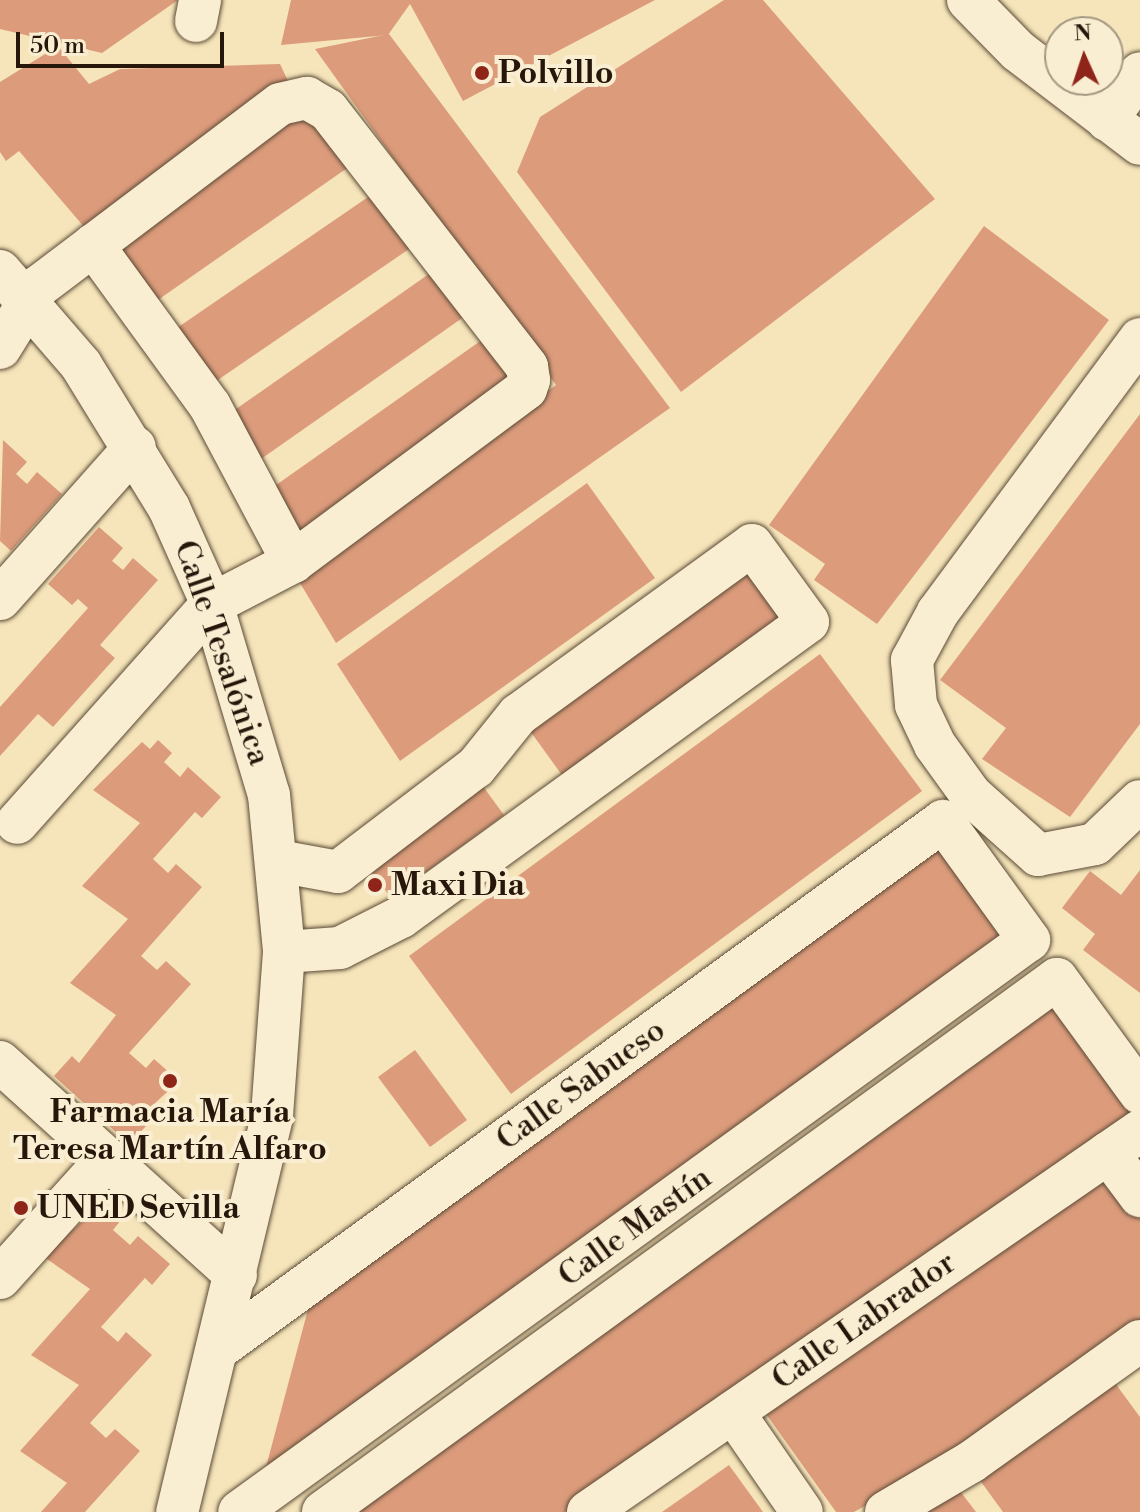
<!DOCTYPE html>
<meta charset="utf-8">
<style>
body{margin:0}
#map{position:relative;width:1140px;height:1512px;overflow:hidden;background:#f6e5ba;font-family:"Libre Bodoni",serif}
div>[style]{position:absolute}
.building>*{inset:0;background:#dc9c7c}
.roads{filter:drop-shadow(0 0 2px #5b4a36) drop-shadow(0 0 2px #5b4a36)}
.minor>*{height:42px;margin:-21px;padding:0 21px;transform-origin:21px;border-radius:21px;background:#f9eed2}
.dots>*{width:22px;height:22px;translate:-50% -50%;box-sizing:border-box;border:4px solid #f9eed2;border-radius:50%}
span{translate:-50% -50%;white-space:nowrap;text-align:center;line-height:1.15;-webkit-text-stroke:8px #f9eed2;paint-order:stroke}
.poi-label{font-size:32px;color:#27160a;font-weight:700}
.left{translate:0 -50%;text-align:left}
.street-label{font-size:32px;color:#27160a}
.north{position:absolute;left:1044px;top:16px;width:80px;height:80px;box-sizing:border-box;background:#f9eed2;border:2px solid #a59882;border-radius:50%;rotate:357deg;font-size:22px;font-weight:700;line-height:32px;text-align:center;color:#27160a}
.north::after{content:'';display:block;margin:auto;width:28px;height:36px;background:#8f2418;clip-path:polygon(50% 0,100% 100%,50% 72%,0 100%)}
.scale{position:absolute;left:16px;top:32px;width:208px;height:36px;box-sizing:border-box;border:4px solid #27160a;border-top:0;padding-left:10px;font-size:24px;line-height:28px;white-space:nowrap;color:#27160a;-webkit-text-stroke:6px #f9eed2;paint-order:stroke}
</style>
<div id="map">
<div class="building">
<div style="clip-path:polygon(0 0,178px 0,102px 53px,0 29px)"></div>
<div style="clip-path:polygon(291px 0,655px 0,463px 101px,410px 4px,388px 35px,281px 45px)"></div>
<div style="clip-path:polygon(724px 0,763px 0,935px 199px,681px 392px,517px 172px,540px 117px)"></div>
<div style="clip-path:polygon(389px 34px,670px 408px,336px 643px,297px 578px,556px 385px,315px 49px)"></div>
<div style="clip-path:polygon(58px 46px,89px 84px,120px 69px,280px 64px,289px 83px,85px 228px,19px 151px,6px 161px,0 152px,0 82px)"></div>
<div style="clip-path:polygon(311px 105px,353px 164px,155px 302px,114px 243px)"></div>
<div style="clip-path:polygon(374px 193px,412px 247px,212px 384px,174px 330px)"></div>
<div style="clip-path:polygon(984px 226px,1109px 320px,877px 624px,814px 580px,825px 564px,769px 525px)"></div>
<div style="clip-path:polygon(436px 269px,468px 314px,261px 459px,229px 414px)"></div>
<div style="clip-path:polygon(486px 337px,516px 379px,298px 532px,269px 490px)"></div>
<div style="clip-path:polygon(1140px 414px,1140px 724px,1070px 817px,982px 759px,1006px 728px,940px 680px)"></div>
<div style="clip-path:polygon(3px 440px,27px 462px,16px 474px,27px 484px,37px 472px,62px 494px,11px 551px,0 541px)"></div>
<div style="clip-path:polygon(587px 483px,655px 578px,400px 761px,337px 664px)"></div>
<div style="clip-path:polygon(99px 527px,123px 548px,112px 561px,123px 570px,133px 558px,158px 580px,100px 645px,115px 658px,53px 727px,38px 714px,0 756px,0 707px,88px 608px,78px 599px,72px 605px,48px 584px)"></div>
<div style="clip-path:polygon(748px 562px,791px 619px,567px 782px,525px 724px)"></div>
<div style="clip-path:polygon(820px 654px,922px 791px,511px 1094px,409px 956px)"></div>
<div style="clip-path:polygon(158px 740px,172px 753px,164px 762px,180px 777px,188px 767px,221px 797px,202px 818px,195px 812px,153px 859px,168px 873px,176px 864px,202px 887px,141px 956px,157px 970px,166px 961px,191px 984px,129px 1053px,146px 1068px,154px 1059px,179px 1081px,140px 1117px,148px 1124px,129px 1144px,54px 1076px,72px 1056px,79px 1063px,116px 1015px,70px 983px,128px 919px,82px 886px,140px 823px,93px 790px,142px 742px,150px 749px)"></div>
<div style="clip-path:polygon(482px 785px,504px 815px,391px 898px,369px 868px)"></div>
<div style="clip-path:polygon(941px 840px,1011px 937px,262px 1482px,311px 1298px)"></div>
<div style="clip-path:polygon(1140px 870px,1140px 993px,1083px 950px,1095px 934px,1062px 908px,1090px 871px,1121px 895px)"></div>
<div style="clip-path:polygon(1055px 997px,1140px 1117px,565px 1512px,346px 1512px)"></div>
<div style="clip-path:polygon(415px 1050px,467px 1120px,430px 1147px,378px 1077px)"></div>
<div style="clip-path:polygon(1110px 1177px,1140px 1219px,1140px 1321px,951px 1458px,854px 1512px,836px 1512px,766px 1414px)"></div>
<div style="clip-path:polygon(107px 1208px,121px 1220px,113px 1230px,130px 1245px,138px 1236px,170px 1264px,152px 1285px,145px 1278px,101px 1327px,118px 1342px,126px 1332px,152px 1355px,90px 1423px,106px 1438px,115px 1429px,140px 1451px,85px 1512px,41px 1512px,67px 1483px,20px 1451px,79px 1385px,31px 1355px,90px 1289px,44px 1257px,93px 1211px,100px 1217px)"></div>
<div style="clip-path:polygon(1115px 1383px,1140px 1417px,1140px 1512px,1003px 1512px,979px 1479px)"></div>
<div style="clip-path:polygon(729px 1465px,763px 1512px,662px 1512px)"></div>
<div style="clip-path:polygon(960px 1491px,976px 1512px,922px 1512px)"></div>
</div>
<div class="roads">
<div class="minor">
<div style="left:968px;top:0;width:71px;rotate:45.6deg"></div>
<div style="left:1018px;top:51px;width:153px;rotate:37.3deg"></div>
<div style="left:196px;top:21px;width:21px;rotate:-79deg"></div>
<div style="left:1107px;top:120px;width:57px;rotate:-54.9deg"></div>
<div style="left:93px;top:245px;width:199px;rotate:54deg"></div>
<div style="left:210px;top:406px;width:177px;rotate:62deg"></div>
<div style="left:0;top:271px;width:124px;rotate:49.2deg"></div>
<div style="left:81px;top:365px;width:168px;rotate:58.4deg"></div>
<div style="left:169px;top:508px;width:105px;rotate:65.9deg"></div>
<div style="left:212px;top:604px;width:199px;rotate:73.4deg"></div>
<div style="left:269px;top:795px;width:158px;rotate:84.5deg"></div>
<div style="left:284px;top:952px;width:165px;rotate:94.2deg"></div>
<div style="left:272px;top:1117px;width:406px;rotate:103.5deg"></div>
<div style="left:1140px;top:339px;width:340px;rotate:126.5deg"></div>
<div style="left:938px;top:612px;width:55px;rotate:118.4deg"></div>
<div style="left:912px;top:660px;width:45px;rotate:84.9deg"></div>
<div style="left:916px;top:705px;width:44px;rotate:64.6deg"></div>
<div style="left:935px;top:745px;width:62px;rotate:54.2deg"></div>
<div style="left:971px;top:795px;width:90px;rotate:41.8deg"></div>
<div style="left:1038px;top:855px;width:58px;rotate:-10.9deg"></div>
<div style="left:1095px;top:844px;width:62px;rotate:-43.7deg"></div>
<div style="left:0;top:348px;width:72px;rotate:-58.1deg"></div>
<div style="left:38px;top:287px;width:303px;rotate:-37.1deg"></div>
<div style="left:280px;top:104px;width:28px;rotate:-13deg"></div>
<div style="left:307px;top:98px;width:24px;rotate:30deg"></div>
<div style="left:328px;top:110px;width:325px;rotate:52.2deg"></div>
<div style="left:527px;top:367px;width:13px;rotate:81deg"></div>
<div style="left:529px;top:380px;width:9px;rotate:108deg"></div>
<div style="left:526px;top:389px;width:290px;rotate:143.4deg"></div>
<div style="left:293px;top:562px;width:91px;rotate:152.6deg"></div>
<div style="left:212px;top:604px;width:293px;rotate:131.7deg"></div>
<div style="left:0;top:599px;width:203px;rotate:-48.4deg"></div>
<div style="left:278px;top:861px;width:61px;rotate:10.4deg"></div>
<div style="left:338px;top:872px;width:173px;rotate:-37.3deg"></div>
<div style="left:476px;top:767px;width:67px;rotate:-51.1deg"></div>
<div style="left:518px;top:715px;width:289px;rotate:-36deg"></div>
<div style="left:752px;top:545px;width:95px;rotate:54deg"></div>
<div style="left:808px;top:622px;width:503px;rotate:144.06deg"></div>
<div style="left:401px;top:917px;width:68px;rotate:153.1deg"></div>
<div style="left:340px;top:948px;width:56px;rotate:175.9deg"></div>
<div style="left:0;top:1062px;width:318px;rotate:42.1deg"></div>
<div style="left:1108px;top:1153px;width:54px;rotate:53.3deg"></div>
<div style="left:0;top:1278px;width:160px;rotate:-48deg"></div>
<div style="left:218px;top:1349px;width:897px;rotate:-36.06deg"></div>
<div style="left:943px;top:821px;width:147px;rotate:54.1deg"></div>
<div style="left:1029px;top:940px;width:975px;rotate:144.09deg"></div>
<div style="left:733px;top:1412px;width:121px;rotate:55.4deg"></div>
<div style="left:323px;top:1512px;width:907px;rotate:-35.99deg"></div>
<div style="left:1057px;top:979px;width:141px;rotate:53.9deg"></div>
<div style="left:588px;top:1512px;width:671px;rotate:-34.61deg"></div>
<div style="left:886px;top:1512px;width:99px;rotate:-30.5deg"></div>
<div style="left:971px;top:1462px;width:208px;rotate:-35.6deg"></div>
</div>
</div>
<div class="dots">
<div style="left:482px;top:73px;background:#8f2418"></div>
<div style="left:375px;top:885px;background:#8f2418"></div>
<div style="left:170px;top:1081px;background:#8f2418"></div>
<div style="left:21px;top:1208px;background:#8f2418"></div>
</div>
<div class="poi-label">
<span class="left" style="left:498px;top:73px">Polvillo</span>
<span class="left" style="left:391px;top:885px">Maxi Dia</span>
<span style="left:170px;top:1131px">Farmacia María<br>Teresa Martín Alfaro</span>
<span class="left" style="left:37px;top:1208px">UNED Sevilla</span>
</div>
<div class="street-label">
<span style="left:222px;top:653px;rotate:71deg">Calle Tesalónica</span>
<span style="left:581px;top:1085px;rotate:-36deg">Calle Sabueso</span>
<span style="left:635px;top:1227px;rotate:-36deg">Calle Mastín</span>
<span style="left:864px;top:1321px;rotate:-35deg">Calle Labrador</span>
</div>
<div class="north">N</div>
<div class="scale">50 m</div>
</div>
